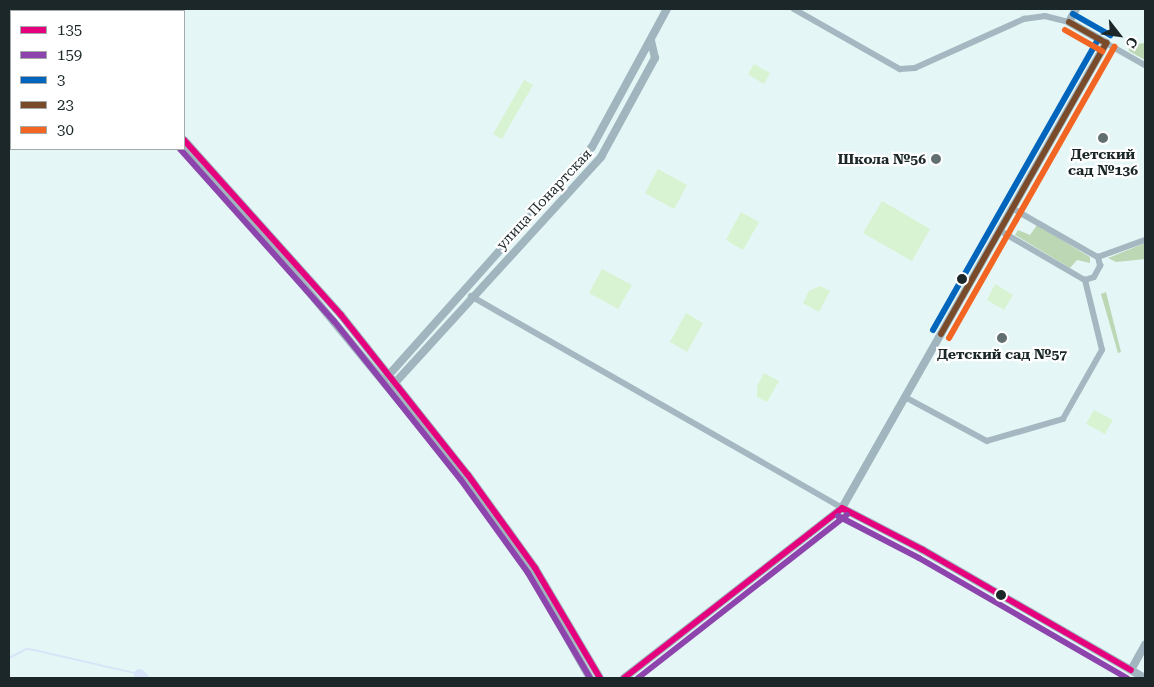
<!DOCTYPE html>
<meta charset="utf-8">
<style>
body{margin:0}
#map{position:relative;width:1154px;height:687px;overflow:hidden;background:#e5f6f6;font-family:"Roboto Serif",serif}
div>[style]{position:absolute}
.green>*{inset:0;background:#d8f3d1}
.forest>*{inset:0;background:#bcd7b4}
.stream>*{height:2px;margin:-1px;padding:0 1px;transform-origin:1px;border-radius:1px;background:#d8e4f7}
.river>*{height:11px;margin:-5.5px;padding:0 5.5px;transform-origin:5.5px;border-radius:5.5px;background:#d8e4f7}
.street>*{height:5.5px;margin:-2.75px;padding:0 2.75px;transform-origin:2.75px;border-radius:2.75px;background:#a5b7c0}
.secondary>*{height:8px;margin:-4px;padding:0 4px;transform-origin:4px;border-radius:4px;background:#a0b5be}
.bus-1>*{height:6px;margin:-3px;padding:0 3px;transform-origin:3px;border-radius:3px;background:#e5007d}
.bus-2>*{height:6px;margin:-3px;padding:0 3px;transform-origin:3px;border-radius:3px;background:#8e44ad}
.bus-3>*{height:6px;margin:-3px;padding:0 3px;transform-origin:3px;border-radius:3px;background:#0065bd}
.bus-4>*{height:6px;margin:-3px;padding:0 3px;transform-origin:3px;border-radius:3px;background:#7a4b2a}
.bus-5>*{height:6px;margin:-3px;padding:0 3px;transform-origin:3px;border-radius:3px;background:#f26522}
.dots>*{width:14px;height:14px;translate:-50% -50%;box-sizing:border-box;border:2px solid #fff;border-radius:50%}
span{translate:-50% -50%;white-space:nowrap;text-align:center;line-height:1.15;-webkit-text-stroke:4.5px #fff;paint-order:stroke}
.poi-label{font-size:14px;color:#1b2728;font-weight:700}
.right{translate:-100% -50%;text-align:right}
.street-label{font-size:14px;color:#1b2728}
.frame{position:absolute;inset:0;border:10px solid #1b2728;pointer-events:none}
.legend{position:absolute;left:10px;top:10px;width:175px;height:140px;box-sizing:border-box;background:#fff;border:1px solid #a4a9a9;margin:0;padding:6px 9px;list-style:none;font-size:15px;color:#1b2728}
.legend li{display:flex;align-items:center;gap:10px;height:25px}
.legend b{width:25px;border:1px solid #a4a9a9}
.north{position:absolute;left:1094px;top:10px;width:50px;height:50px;-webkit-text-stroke:4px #fff;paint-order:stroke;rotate:120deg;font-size:14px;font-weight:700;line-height:20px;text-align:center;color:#1b2728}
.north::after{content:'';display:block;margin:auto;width:18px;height:22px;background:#1b2728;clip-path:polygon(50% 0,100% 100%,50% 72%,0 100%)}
</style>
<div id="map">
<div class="green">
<div style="clip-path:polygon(754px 64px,770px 73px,764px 84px,748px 74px)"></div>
<div style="clip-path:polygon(524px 80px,533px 85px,502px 139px,493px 134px)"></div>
<div style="clip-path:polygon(658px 169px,687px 185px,674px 209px,645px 193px)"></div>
<div style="clip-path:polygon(882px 201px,930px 229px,912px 261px,863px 233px)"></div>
<div style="clip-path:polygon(741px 212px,759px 222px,743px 250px,726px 240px)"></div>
<div style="clip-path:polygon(602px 269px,632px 285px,618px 309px,589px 293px)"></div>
<div style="clip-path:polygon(995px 284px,1013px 295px,1004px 310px,987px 300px)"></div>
<div style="clip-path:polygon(820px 286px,830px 291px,819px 312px,803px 303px,809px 291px)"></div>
<div style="clip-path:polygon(686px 313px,703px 323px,687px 352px,670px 342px)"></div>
<div style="clip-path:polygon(764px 373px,779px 381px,767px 402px,757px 397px,757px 386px)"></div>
<div style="clip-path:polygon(1094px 410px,1113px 420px,1105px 434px,1086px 424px)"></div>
</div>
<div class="forest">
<div style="clip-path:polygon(1145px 43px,1145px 60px,1129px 51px,1128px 45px)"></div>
<div style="clip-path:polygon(1037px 225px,1090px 257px,1090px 263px,1077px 260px,1070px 268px,1015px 235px,1018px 230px,1030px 235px)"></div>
<div style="clip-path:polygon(1145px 243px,1145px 259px,1116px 262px,1108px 258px)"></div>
<div style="clip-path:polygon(1106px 292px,1121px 352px,1118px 353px,1101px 294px)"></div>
</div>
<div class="stream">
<div style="left:9px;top:658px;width:20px;rotate:-27deg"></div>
<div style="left:27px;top:649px;width:7px;rotate:8deg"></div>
<div style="left:34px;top:650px;width:108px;rotate:12.9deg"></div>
</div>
<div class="river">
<div style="left:139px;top:674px;width:6px;rotate:45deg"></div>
</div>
<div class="street">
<div style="left:794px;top:9px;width:122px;rotate:29.5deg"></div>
<div style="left:900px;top:69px;width:15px;rotate:-4deg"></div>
<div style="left:915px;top:68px;width:120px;rotate:-24.2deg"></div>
<div style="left:1024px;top:19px;width:21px;rotate:-8deg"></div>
<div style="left:1045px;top:16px;width:25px;rotate:14deg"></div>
<div style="left:1106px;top:43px;width:45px;rotate:29.4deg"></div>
<div style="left:1012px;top:208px;width:99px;rotate:29.7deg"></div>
<div style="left:999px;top:230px;width:99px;rotate:30.2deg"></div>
<div style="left:471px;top:296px;width:427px;rotate:29.7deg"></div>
<div style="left:905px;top:397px;width:93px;rotate:28.2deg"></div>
<div style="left:987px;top:441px;width:79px;rotate:-16.1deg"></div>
<div style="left:1063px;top:419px;width:79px;rotate:-60.5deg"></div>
<div style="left:1102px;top:350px;width:72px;rotate:-103.7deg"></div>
<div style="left:1085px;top:280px;width:9px;rotate:-18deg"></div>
<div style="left:1094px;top:277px;width:13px;rotate:-61deg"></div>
<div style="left:1100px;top:266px;width:9px;rotate:-103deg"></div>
<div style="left:1098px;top:257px;width:50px;rotate:-19.9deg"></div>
</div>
<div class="secondary">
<div style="left:31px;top:9px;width:3px;rotate:45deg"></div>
<div style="left:41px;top:9px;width:4px;rotate:34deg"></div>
<div style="left:184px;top:140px;width:235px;rotate:48.1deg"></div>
<div style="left:341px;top:315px;width:204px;rotate:51.6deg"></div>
<div style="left:468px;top:475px;width:115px;rotate:54.2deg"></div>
<div style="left:535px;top:568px;width:128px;rotate:59.4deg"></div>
<div style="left:183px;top:149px;width:109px;rotate:47.2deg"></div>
<div style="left:257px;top:229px;width:310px;rotate:50.4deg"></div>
<div style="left:455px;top:468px;width:128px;rotate:54.2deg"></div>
<div style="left:530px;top:572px;width:122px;rotate:60.5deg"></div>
<div style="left:387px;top:377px;width:308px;rotate:-48.3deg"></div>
<div style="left:592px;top:147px;width:157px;rotate:-61.5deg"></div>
<div style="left:393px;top:385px;width:309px;rotate:-47.6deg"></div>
<div style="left:601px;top:157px;width:113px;rotate:-61.4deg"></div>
<div style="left:655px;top:58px;width:18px;rotate:-103deg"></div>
<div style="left:842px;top:508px;width:91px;rotate:27.4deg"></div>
<div style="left:923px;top:550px;width:256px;rotate:30deg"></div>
<div style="left:1131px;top:670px;width:29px;rotate:-61deg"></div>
<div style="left:624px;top:678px;width:276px;rotate:-37.9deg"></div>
<div style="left:842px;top:508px;width:535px;rotate:-60.41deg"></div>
<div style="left:1106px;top:43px;width:43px;rotate:-150.4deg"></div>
<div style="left:1069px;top:22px;width:15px;rotate:-62deg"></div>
</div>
<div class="bus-1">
<div style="left:184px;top:140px;width:235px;rotate:48.1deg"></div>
<div style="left:341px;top:315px;width:204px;rotate:51.6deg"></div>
<div style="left:468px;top:475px;width:115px;rotate:54.2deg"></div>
<div style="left:535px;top:568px;width:128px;rotate:59.4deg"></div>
<div style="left:842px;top:508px;width:91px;rotate:27.4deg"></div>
<div style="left:923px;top:550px;width:240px;rotate:30deg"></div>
<div style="left:624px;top:678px;width:276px;rotate:-37.9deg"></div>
</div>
<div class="bus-2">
<div style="left:180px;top:149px;width:231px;rotate:48.2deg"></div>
<div style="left:334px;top:321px;width:203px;rotate:51.4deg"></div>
<div style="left:461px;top:480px;width:115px;rotate:54.2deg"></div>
<div style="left:528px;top:573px;width:122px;rotate:59.4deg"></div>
<div style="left:838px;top:516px;width:91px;rotate:27.4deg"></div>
<div style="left:919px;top:558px;width:240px;rotate:30deg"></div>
<div style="left:638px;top:678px;width:265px;rotate:-38deg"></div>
</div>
<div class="bus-3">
<div style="left:1073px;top:14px;width:43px;rotate:29.6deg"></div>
<div style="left:933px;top:330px;width:335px;rotate:-60.4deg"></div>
</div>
<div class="bus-4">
<div style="left:1069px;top:22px;width:43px;rotate:29.6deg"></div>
<div style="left:941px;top:334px;width:335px;rotate:-60.4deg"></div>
</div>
<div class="bus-5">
<div style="left:1065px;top:30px;width:43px;rotate:29.6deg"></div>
<div style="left:949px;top:338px;width:335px;rotate:-60.4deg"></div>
</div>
<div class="dots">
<div style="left:1103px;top:138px;background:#626f70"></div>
<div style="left:936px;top:159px;background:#626f70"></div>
<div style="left:962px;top:279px;background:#1b2728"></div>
<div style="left:1002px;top:338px;background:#626f70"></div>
<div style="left:1001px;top:595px;background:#1b2728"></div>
</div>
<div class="poi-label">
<span style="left:1103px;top:162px">Детский<br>сад №136</span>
<span class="right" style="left:926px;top:159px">Школа №56</span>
<span style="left:1002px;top:354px">Детский сад №57</span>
</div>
<div class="street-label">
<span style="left:544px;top:199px;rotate:-47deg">улица Понартская</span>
</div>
<div class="frame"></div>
<ul class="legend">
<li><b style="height:6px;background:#e5007d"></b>135</li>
<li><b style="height:6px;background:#8e44ad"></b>159</li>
<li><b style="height:6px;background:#0065bd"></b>3</li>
<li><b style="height:6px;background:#7a4b2a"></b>23</li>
<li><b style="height:6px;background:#f26522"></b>30</li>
</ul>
<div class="north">С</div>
</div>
